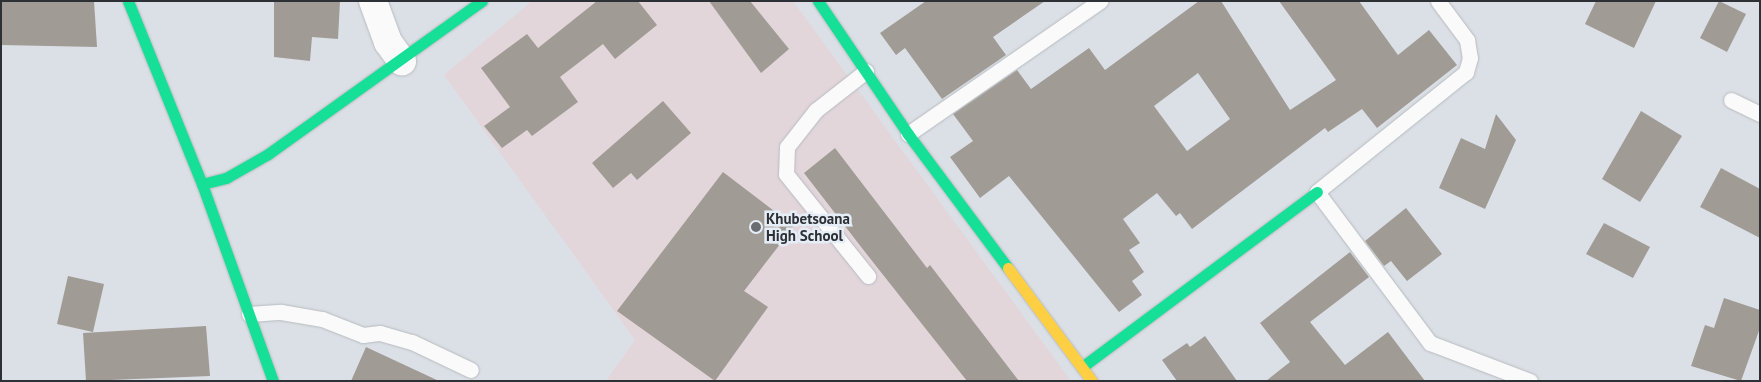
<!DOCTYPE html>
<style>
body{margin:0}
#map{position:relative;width:1761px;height:382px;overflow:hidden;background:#dbe0e6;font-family:"PT Sans",sans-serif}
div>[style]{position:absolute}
.education>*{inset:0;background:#e2d6db}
.building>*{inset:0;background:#a19b96}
.roads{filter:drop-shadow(0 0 1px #b7bbbf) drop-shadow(0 0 1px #b7bbbf)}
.lane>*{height:15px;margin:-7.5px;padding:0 7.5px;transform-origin:7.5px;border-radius:7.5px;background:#fafafb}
.street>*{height:28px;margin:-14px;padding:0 14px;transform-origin:14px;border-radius:14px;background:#fafafb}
.fast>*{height:11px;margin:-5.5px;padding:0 5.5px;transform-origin:5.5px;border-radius:5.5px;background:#16e098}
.slow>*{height:11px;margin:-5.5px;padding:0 5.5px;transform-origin:5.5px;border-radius:5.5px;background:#ffcf43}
.dots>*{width:14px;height:14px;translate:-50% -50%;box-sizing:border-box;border:2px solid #e5edf7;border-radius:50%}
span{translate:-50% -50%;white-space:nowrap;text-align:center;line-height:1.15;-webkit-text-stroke:5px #e5edf7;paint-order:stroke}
.poi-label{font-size:15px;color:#2d3034;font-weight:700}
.left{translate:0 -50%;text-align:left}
.frame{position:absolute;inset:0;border:2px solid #2d3034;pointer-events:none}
</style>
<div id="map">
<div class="education">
<div style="clip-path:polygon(532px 1px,793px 1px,1071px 381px,606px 381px,635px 340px,444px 75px)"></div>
</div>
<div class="building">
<div style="clip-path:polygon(1px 1px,94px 1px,97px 47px,1px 45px)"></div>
<div style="clip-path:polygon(274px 1px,340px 1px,338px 39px,312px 37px,310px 61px,274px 57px)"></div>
<div style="clip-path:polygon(597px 1px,638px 1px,657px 25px,615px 59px,603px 44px,560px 77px,578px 102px,532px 136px,527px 130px,502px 148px,484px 126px,510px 107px,481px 68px,527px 34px,538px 48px)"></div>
<div style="clip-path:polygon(709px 1px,750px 1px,789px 49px,761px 73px)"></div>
<div style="clip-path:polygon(926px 1px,1045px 1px,993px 37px,1006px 55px,942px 99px,905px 48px,896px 55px,880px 33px)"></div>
<div style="clip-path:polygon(evenodd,1199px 1px,1221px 1px,1290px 110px,1336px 80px,1279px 1px,1359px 1px,1398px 55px,1429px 30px,1457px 65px,1377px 128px,1362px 109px,1328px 132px,1325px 128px,1192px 229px,1180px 213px,1176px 216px,1157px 193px,1123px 219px,1140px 243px,1129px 250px,1144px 272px,1132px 281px,1142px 295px,1119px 312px,1009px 176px,980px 198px,950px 157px,973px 141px,953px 114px,1017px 70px,1031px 89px,1089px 48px,1105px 70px,1199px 1px,1198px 73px,1230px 119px,1187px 151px,1154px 106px,1198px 73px)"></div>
<div style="clip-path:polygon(1596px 1px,1656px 1px,1634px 48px,1585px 24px)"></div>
<div style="clip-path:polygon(1719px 1px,1746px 14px,1727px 52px,1700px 38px)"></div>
<div style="clip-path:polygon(663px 101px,691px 133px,637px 180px,631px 173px,613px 188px,592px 163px)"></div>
<div style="clip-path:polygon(1641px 111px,1682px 136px,1640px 202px,1602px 179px)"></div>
<div style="clip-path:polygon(1496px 114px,1516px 140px,1485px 209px,1439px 188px,1461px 138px,1485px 149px)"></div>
<div style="clip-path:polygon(835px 148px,927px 268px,930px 265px,1019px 381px,967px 381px,865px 252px,804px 173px)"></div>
<div style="clip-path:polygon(1721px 168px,1760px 189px,1760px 238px,1700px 207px)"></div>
<div style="clip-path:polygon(723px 172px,794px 226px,744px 291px,768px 307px,715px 381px,617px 311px)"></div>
<div style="clip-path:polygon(1406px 208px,1442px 254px,1407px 281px,1391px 261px,1384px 266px,1365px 241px)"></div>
<div style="clip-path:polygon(1604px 223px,1650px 247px,1633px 278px,1586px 254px)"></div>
<div style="clip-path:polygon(1350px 252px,1369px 277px,1310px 322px,1345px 365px,1388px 332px,1425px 381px,1266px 381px,1290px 362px,1260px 323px)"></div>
<div style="clip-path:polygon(68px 276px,104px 284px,93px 332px,57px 324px)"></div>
<div style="clip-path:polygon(1724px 298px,1760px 310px,1760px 328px,1741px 381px,1691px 366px,1705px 325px,1714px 328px)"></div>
<div style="clip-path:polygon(206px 326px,210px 376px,86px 381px,83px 333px)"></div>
<div style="clip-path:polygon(1205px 336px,1237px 381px,1177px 381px,1162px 360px,1187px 343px,1190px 347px)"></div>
<div style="clip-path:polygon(366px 347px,439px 381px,351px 381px)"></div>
</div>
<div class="roads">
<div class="lane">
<div style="left:1438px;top:1px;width:49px;rotate:53.4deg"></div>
<div style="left:1467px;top:40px;width:18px;rotate:81deg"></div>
<div style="left:1470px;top:58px;width:15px;rotate:106deg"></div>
<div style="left:1466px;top:72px;width:191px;rotate:141.2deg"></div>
<div style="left:1317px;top:192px;width:189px;rotate:53.2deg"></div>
<div style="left:1430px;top:343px;width:107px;rotate:20.8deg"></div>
<div style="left:866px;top:71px;width:63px;rotate:142deg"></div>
<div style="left:816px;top:110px;width:47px;rotate:128.1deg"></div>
<div style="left:787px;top:147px;width:27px;rotate:92deg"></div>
<div style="left:786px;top:174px;width:131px;rotate:51.2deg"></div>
<div style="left:1731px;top:100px;width:32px;rotate:26deg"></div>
<div style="left:908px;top:134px;width:234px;rotate:-34.7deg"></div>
<div style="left:249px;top:314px;width:32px;rotate:-4deg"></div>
<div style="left:281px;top:312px;width:42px;rotate:9.7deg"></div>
<div style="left:322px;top:319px;width:44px;rotate:21.3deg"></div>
<div style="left:363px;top:335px;width:17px;rotate:-7deg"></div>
<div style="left:380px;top:333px;width:33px;rotate:16deg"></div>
<div style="left:412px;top:342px;width:65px;rotate:25.4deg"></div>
</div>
<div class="street">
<div style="left:373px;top:1px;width:44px;rotate:69.9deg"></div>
<div style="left:388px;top:42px;width:24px;rotate:54deg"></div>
</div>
<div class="fast">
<div style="left:128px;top:1px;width:197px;rotate:68deg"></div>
<div style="left:202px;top:184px;width:209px;rotate:70.2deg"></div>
<div style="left:818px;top:1px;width:161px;rotate:55.9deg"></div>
<div style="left:908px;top:134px;width:167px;rotate:53.3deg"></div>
<div style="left:202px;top:184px;width:25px;rotate:-14deg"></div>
<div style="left:226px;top:178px;width:48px;rotate:-29.7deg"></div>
<div style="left:268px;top:154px;width:263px;rotate:-35.6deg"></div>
<div style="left:1082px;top:367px;width:293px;rotate:-36.7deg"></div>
</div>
<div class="slow">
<div style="left:1008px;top:268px;width:141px;rotate:53.4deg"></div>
</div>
</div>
<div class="dots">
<div style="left:756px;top:227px;background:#6a6e72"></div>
</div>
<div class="poi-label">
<span class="left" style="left:766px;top:227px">Khubetsoana<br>High School</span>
</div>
<div class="frame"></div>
</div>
